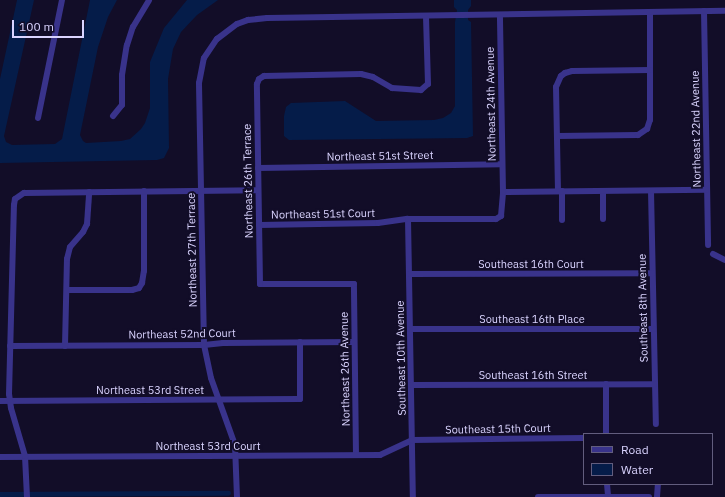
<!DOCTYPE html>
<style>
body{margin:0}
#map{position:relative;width:725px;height:497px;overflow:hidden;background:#120d28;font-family:"IBM Plex Sans",sans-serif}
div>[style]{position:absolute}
.water>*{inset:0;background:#051c49}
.canal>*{height:5px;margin:-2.5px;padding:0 2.5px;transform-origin:2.5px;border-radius:2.5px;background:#051c49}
.minor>*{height:6px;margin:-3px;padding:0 3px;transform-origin:3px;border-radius:3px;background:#39338b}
span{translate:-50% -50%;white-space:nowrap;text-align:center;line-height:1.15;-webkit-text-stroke:4px #120d28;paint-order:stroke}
.street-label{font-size:11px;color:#dad4ff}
.legend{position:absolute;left:583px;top:433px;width:130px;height:52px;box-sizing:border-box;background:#120d28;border:1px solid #625d7e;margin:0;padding:5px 7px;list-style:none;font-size:12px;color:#dad4ff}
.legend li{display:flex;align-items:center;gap:8px;height:20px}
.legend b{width:20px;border:1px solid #625d7e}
.scale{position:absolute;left:12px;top:20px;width:72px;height:18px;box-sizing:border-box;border:2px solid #dad4ff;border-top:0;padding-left:5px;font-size:12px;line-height:14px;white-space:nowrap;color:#dad4ff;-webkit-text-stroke:3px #120d28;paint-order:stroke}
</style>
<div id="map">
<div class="water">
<div style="clip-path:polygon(17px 0,34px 0,4px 136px,6px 142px,12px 145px,55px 144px,62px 139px,90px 0,117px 0,108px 17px,98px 47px,80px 135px,83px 141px,86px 143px,121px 141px,130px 139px,141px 129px,145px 123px,150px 108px,150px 62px,164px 28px,187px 0,218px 0,197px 15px,181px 32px,173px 49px,168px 79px,169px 148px,164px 158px,157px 160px,0 163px,0 79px)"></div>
<div style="clip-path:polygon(454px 0,471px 0,471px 6px,468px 10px,468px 20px,471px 22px,473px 136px,467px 138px,289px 140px,284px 136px,284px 116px,286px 107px,291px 103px,345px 101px,376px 121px,434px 120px,443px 118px,451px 113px,455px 106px,455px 22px,457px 10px,454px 7px)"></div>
</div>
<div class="canal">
<div style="left:0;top:494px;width:228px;rotate:-0.3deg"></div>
</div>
<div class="minor">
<div style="left:704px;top:11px;width:234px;rotate:89deg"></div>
<div style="left:113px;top:116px;width:14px;rotate:-51deg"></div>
<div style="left:122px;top:105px;width:30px;rotate:-90deg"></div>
<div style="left:122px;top:75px;width:30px;rotate:-81deg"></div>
<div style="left:127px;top:45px;width:19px;rotate:-72deg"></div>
<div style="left:133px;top:27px;width:31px;rotate:-59deg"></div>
<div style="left:38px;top:118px;width:120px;rotate:-78.5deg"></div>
<div style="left:557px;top:136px;width:81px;rotate:-0.7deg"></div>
<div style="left:638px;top:135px;width:11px;rotate:-34deg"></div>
<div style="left:647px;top:129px;width:9px;rotate:-72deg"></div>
<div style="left:650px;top:120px;width:108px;rotate:-90deg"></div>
<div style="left:258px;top:168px;width:244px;rotate:-0.9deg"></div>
<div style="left:558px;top:191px;width:104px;rotate:-91.1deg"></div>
<div style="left:556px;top:87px;width:12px;rotate:-66deg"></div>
<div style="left:561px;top:76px;width:5px;rotate:-37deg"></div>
<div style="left:565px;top:73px;width:7px;rotate:-16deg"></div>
<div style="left:572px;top:71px;width:78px;rotate:-0.7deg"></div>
<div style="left:562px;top:191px;width:29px;rotate:90deg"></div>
<div style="left:603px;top:191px;width:28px;rotate:90deg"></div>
<div style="left:651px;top:191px;width:233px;rotate:88.8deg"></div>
<div style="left:503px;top:192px;width:203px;rotate:-0.6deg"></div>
<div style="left:408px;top:219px;width:278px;rotate:89deg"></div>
<div style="left:259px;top:225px;width:119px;rotate:-1deg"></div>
<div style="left:378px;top:223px;width:30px;rotate:-8deg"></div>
<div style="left:408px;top:219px;width:88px"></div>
<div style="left:496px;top:219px;width:6px;rotate:-31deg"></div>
<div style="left:501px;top:216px;width:24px;rotate:-85deg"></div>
<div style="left:503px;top:192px;width:177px;rotate:-91deg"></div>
<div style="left:713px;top:254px;width:13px;rotate:27deg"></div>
<div style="left:409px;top:274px;width:243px;rotate:-0.2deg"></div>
<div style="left:67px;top:290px;width:65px"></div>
<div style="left:132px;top:290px;width:7px;rotate:-16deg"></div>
<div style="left:139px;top:288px;width:6px;rotate:-59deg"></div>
<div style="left:142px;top:283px;width:12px;rotate:-81deg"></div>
<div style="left:144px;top:271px;width:80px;rotate:-90deg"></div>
<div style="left:410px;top:329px;width:243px"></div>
<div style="left:10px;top:346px;width:194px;rotate:-0.3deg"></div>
<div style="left:204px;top:345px;width:19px;rotate:-6deg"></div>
<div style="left:223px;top:343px;width:131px;rotate:-0.4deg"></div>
<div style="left:65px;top:346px;width:87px;rotate:-88.7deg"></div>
<div style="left:67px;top:259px;width:12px;rotate:-76deg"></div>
<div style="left:70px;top:247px;width:20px;rotate:-49deg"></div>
<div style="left:83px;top:232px;width:9px;rotate:-63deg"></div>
<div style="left:87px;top:224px;width:32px;rotate:-86deg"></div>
<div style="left:411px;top:385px;width:243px;rotate:-0.2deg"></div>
<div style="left:0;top:401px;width:300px;rotate:-0.4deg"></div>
<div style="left:300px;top:399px;width:57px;rotate:-90deg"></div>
<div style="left:606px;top:434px;width:50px;rotate:-90deg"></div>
<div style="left:356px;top:455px;width:171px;rotate:-90.7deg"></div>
<div style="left:354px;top:284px;width:94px;rotate:180deg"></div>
<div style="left:260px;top:284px;width:200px;rotate:-90.9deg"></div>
<div style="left:257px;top:84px;width:5px;rotate:-68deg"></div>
<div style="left:259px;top:79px;width:6px;rotate:-31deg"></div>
<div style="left:264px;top:76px;width:97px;rotate:-1.2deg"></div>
<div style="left:361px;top:74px;width:12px;rotate:14deg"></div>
<div style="left:373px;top:77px;width:22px;rotate:30deg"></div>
<div style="left:392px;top:88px;width:29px;rotate:4deg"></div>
<div style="left:421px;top:90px;width:9px;rotate:-41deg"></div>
<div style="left:428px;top:84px;width:68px;rotate:-91.7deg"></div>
<div style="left:0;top:457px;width:380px;rotate:-0.3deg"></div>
<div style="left:380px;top:455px;width:35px;rotate:-25deg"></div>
<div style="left:412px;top:440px;width:172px;rotate:-0.7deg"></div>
<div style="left:607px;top:484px;width:12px;rotate:85deg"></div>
<div style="left:27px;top:497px;width:41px;rotate:-92.8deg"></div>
<div style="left:25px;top:456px;width:50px;rotate:-106.3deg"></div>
<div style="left:11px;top:408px;width:14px;rotate:-98deg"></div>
<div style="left:9px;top:394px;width:189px;rotate:-88.5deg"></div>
<div style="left:14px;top:205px;width:6px;rotate:-81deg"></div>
<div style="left:15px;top:199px;width:11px;rotate:-34deg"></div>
<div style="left:24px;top:193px;width:234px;rotate:-0.7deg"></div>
<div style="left:237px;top:497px;width:52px;rotate:-92.2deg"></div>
<div style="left:235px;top:445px;width:71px;rotate:-109.7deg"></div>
<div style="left:211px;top:378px;width:34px;rotate:-102deg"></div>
<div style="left:204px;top:345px;width:262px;rotate:-91.1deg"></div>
<div style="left:199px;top:83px;width:25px;rotate:-79deg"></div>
<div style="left:204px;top:58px;width:23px;rotate:-56deg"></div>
<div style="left:217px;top:39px;width:25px;rotate:-37deg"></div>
<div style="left:237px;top:24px;width:12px;rotate:-20deg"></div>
<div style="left:248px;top:20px;width:19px;rotate:-6deg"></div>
<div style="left:267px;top:18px;width:458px;rotate:-0.9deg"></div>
<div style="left:538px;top:497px;width:111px"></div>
<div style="left:657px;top:497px;width:13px;rotate:-86deg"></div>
</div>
<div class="street-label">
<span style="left:491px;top:104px;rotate:-91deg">Northeast 24th Avenue</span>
<span style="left:696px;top:129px;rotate:-91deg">Northeast 22nd Avenue</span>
<span style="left:380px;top:156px;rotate:-1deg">Northeast 51st Street</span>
<span style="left:248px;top:181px;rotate:-91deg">Northeast 26th Terrace</span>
<span style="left:323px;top:214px;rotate:-1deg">Northeast 51st Court</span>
<span style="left:192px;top:250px;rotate:-91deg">Northeast 27th Terrace</span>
<span style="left:531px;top:264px">Southeast 16th Court</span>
<span style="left:643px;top:308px;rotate:-91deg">Southeast 8th Avenue</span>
<span style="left:532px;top:319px">Southeast 16th Place</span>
<span style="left:182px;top:334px;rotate:-1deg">Northeast 52nd Court</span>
<span style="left:401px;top:358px;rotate:-91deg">Southeast 10th Avenue</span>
<span style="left:345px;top:369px;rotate:-91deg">Northeast 26th Avenue</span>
<span style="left:533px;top:375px">Southeast 16th Street</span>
<span style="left:150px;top:390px">Northeast 53rd Street</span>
<span style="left:498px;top:429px;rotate:-1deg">Southeast 15th Court</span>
<span style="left:208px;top:446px">Northeast 53rd Court</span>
</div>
<ul class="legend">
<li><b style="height:5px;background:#39338b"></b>Road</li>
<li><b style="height:11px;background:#051c49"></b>Water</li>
</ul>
<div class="scale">100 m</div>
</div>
